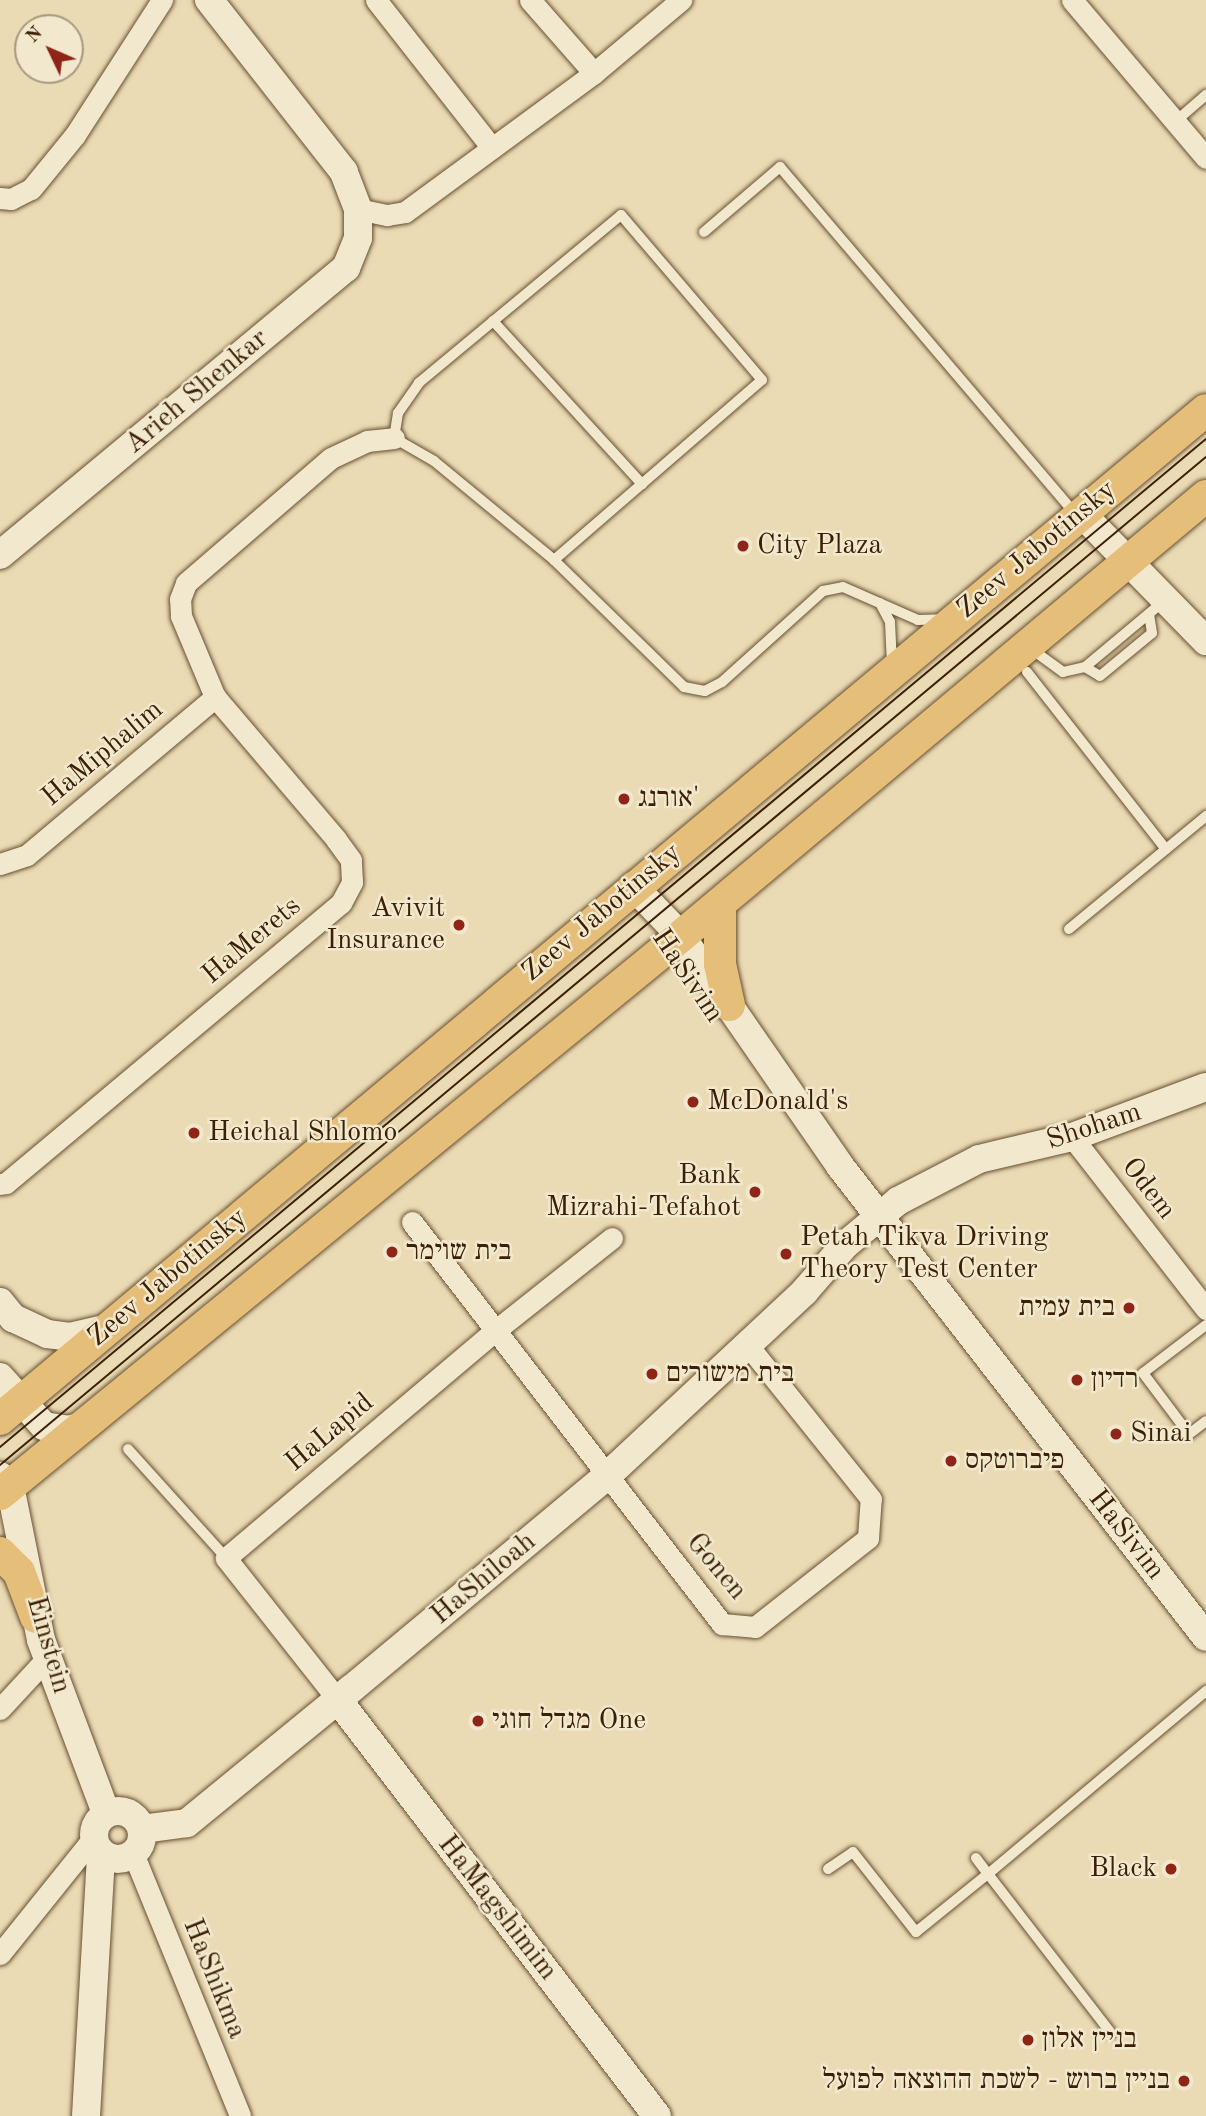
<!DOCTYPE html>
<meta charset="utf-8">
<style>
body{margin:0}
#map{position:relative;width:1206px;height:2116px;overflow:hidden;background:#eadbb4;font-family:"Old Standard TT","Frank Ruhl Libre",serif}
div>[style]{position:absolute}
.roads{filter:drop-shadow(0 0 2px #684f31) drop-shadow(0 0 2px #684f31)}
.lane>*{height:10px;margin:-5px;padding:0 5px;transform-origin:5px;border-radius:5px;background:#f1e8ce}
.street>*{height:21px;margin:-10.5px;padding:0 10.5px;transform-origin:10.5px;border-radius:10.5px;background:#f1e8ce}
.secondary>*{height:28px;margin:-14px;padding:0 14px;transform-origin:14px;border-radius:14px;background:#f1e8ce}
.secondary>.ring{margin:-14px;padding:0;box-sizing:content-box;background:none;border:28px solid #f1e8ce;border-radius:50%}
.primary>*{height:32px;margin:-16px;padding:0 16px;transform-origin:16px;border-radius:16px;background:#e5be7a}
.tram>*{height:2px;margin:-1px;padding:0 1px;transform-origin:1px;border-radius:1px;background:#3c2005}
.dots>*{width:19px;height:19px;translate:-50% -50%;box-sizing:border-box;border:4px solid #f1e8ce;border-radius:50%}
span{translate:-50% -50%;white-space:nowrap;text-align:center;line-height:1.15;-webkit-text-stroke:5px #f1e8ce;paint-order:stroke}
.street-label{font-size:28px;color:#3c2005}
.poi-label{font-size:28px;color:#3c2005}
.left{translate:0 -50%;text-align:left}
.right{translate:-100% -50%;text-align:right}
.north{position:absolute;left:14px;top:14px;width:70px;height:70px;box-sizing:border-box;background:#f1e8ce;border:2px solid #a9987e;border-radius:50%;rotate:314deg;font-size:19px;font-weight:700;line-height:28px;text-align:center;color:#3c2005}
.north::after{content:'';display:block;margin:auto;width:24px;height:32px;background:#8f2418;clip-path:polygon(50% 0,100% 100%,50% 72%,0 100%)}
</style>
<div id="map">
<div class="roads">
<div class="lane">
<div style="left:1176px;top:121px;width:40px;rotate:-41deg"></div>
<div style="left:704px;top:232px;width:100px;rotate:-40.5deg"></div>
<div style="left:780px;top:167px;width:457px;rotate:49.6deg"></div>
<div style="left:493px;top:321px;width:221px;rotate:47.6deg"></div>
<div style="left:554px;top:560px;width:275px;rotate:-40.9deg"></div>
<div style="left:762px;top:380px;width:217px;rotate:-130.5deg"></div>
<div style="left:621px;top:215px;width:263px;rotate:140.3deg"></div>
<div style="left:419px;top:383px;width:37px;rotate:125deg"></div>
<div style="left:398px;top:413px;width:25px;rotate:99deg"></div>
<div style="left:394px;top:438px;width:46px;rotate:29.9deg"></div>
<div style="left:434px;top:461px;width:156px;rotate:39.5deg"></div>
<div style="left:554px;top:560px;width:182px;rotate:44.3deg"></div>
<div style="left:684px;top:687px;width:21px;rotate:11deg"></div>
<div style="left:705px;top:691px;width:19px;rotate:-28deg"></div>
<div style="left:722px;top:682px;width:136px;rotate:-42deg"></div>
<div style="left:823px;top:591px;width:20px;rotate:-11deg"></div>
<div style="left:843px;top:587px;width:82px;rotate:23.7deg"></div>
<div style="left:918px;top:620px;width:25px;rotate:-2deg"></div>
<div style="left:880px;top:603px;width:21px;rotate:62deg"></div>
<div style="left:890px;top:622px;width:42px;rotate:87.3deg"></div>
<div style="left:1030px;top:648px;width:41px;rotate:36deg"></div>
<div style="left:1063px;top:672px;width:23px;rotate:-13deg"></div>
<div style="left:1085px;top:667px;width:104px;rotate:-39.9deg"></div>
<div style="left:1085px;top:667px;width:17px;rotate:31deg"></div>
<div style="left:1100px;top:676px;width:67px;rotate:-39.6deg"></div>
<div style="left:1152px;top:633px;width:19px;rotate:-99deg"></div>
<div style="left:1027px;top:672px;width:225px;rotate:51.9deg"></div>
<div style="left:1069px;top:929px;width:178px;rotate:-39.5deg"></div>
<div style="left:1206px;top:1325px;width:79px;rotate:142.7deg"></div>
<div style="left:1143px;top:1373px;width:76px;rotate:53deg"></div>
<div style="left:1189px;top:1434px;width:21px;rotate:-37deg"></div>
<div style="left:128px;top:1449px;width:147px;rotate:48deg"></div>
<div style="left:828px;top:1869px;width:30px;rotate:-34deg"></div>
<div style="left:853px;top:1852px;width:102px;rotate:51.8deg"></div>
<div style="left:916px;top:1932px;width:92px;rotate:-38.9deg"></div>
<div style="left:988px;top:1874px;width:20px;rotate:-127deg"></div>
<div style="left:1111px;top:2033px;width:201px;rotate:-127.7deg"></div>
<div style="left:988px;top:1874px;width:285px;rotate:-40deg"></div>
</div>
<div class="street">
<div style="left:376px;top:0;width:188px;rotate:51.9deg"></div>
<div style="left:530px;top:0;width:97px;rotate:48.8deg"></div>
<div style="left:1072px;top:0;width:207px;rotate:49.7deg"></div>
<div style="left:0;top:198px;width:11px;rotate:5deg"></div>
<div style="left:11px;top:199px;width:22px;rotate:-27deg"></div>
<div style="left:31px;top:189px;width:70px;rotate:-50.8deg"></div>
<div style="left:75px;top:135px;width:161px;rotate:-57.2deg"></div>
<div style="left:358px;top:209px;width:30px;rotate:12deg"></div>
<div style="left:387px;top:215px;width:18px;rotate:-9deg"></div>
<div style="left:405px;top:212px;width:235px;rotate:-36.3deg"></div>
<div style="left:594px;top:73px;width:114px;rotate:-40deg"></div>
<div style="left:0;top:864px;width:28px;rotate:-18deg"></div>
<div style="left:27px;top:855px;width:246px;rotate:-40deg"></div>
<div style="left:1072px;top:1137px;width:218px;rotate:52.1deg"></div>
<div style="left:0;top:1184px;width:6px;rotate:-9deg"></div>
<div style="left:6px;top:1183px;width:437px;rotate:-39.9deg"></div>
<div style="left:341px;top:903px;width:24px;rotate:-62deg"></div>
<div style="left:352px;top:882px;width:22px;rotate:-93deg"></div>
<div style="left:351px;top:860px;width:26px;rotate:-126deg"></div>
<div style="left:336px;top:839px;width:187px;rotate:-130.4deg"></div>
<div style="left:215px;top:697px;width:88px;rotate:-112.8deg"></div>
<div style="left:181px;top:616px;width:17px;rotate:-93deg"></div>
<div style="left:180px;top:599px;width:17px;rotate:-69deg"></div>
<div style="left:186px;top:583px;width:191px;rotate:-40.8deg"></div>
<div style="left:331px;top:458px;width:40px;rotate:-25deg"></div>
<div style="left:367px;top:441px;width:27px;rotate:-6deg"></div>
<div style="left:412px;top:1222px;width:508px;rotate:52.36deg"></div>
<div style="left:722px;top:1624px;width:33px;rotate:5deg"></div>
<div style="left:755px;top:1627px;width:144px;rotate:-38.2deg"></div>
<div style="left:868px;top:1538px;width:39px;rotate:-86deg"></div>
<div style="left:871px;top:1499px;width:198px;rotate:-128.7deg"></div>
<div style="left:338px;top:1700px;width:181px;rotate:-128.3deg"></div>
<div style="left:226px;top:1558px;width:353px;rotate:-40.2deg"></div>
<div style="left:496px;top:1330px;width:148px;rotate:-38.4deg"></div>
<div style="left:0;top:1709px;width:71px;rotate:-47.3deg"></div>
<div style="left:137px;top:1863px;width:273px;rotate:67.8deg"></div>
<div style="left:0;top:1954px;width:150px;rotate:-51.2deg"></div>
</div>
<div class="secondary">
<div style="left:1081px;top:513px;width:179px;rotate:45.7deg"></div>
<div style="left:0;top:555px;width:450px;rotate:-39.7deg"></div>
<div style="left:346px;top:268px;width:32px;rotate:-68deg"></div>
<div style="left:358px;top:238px;width:29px;rotate:-90deg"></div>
<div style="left:358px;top:209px;width:40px;rotate:-111deg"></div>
<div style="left:344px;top:172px;width:219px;rotate:-128.1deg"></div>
<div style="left:633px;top:886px;width:69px;rotate:46.2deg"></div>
<div style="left:681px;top:936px;width:280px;rotate:55.3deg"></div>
<div style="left:840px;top:1166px;width:596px;rotate:52.15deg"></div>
<div style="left:0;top:1302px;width:21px;rotate:51deg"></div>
<div style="left:13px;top:1318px;width:38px;rotate:25deg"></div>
<div style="left:47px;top:1334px;width:23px;rotate:7deg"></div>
<div style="left:70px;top:1337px;width:39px;rotate:-13deg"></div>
<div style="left:0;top:1377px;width:66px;rotate:48.1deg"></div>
<div style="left:44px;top:1426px;width:25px;rotate:9deg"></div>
<div style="left:69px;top:1430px;width:17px;rotate:-17deg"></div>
<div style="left:0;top:1476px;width:14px;rotate:45deg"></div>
<div style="left:10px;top:1486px;width:157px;rotate:78.6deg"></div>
<div style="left:41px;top:1640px;width:185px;rotate:69.4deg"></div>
<div style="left:338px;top:1700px;width:524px;rotate:52.52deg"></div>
<div class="ring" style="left:94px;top:1811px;width:20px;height:20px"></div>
<div style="left:142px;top:1829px;width:45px;rotate:-7.6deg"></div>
<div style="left:187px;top:1823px;width:212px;rotate:-39.3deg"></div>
<div style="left:351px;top:1689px;width:333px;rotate:-39.8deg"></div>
<div style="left:607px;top:1476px;width:270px;rotate:-43deg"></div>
<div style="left:804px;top:1292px;width:62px;rotate:-48.9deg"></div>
<div style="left:845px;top:1245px;width:69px;rotate:-39.7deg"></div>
<div style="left:898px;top:1201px;width:91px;rotate:-27.4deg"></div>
<div style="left:979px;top:1159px;width:96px;rotate:-13.3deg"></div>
<div style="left:1072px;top:1137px;width:143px;rotate:-20.5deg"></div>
<div style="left:86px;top:2116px;width:264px;rotate:-86.7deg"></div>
</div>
<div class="primary">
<div style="left:720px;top:904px;width:60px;rotate:90deg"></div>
<div style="left:720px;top:964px;width:42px;rotate:77.6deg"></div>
<div style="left:0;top:1419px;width:1572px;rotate:-39.92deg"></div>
<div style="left:0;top:1494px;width:880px;rotate:-39.33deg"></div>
<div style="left:681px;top:936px;width:685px;rotate:-39.97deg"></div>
<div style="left:0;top:1553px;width:27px;rotate:45deg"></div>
<div style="left:19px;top:1572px;width:48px;rotate:69.3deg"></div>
</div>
</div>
<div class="tram">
<div style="left:0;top:1447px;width:1572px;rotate:-39.89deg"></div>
<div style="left:0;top:1465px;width:1572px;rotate:-39.89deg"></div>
</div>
<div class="dots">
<div style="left:743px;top:546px;background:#8f2418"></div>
<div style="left:624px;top:799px;background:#8f2418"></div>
<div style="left:459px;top:925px;background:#8f2418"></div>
<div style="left:693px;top:1102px;background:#8f2418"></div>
<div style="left:194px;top:1133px;background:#8f2418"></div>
<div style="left:755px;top:1192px;background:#8f2418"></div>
<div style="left:392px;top:1252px;background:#8f2418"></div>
<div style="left:786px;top:1254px;background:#8f2418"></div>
<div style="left:1129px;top:1308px;background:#8f2418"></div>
<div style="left:652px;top:1374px;background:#8f2418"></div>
<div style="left:1077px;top:1380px;background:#8f2418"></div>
<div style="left:1116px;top:1434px;background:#8f2418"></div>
<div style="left:951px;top:1461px;background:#8f2418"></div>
<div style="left:478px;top:1721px;background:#8f2418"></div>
<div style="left:1171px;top:1869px;background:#8f2418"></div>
<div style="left:1028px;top:2040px;background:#8f2418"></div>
<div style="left:1184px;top:2081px;background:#8f2418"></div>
</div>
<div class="street-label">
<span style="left:197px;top:392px;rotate:-40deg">Arieh Shenkar</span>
<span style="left:1037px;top:550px;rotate:-40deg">Zeev Jabotinsky</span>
<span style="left:103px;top:754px;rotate:-40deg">HaMiphalim</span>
<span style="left:602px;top:913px;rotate:-40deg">Zeev Jabotinsky</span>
<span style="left:252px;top:941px;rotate:-40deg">HaMerets</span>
<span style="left:687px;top:976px;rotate:56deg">HaSivim</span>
<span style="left:1094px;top:1127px;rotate:-18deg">Shoham</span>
<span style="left:1148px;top:1189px;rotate:52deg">Odem</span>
<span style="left:168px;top:1278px;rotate:-40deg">Zeev Jabotinsky</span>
<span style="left:330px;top:1433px;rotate:-40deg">HaLapid</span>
<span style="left:1126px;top:1535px;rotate:52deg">HaSivim</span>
<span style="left:716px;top:1567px;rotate:50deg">Gonen</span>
<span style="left:484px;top:1579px;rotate:-40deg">HaShiloah</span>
<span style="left:48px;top:1645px;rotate:74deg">Einstein</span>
<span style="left:497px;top:1908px;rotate:52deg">HaMagshimim</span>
<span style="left:214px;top:1979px;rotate:68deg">HaShikma</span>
</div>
<div class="poi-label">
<span class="left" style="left:757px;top:546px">City Plaza</span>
<span class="left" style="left:638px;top:799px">אורנג'</span>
<span class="right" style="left:445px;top:925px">Avivit<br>Insurance</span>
<span class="left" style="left:707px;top:1102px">McDonald's</span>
<span class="left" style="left:208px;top:1133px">Heichal Shlomo</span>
<span class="right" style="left:741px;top:1192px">Bank<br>Mizrahi-Tefahot</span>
<span class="left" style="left:800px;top:1254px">Petah Tikva Driving<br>Theory Test Center</span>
<span class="left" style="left:406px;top:1252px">בית שוימר</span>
<span class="right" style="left:1115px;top:1308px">בית עמית</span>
<span class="left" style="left:666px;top:1374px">בית מישורים</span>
<span class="left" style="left:1091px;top:1380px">רדיון</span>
<span class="left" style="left:1130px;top:1434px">Sinai</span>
<span class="left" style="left:965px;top:1461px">פיברוטקס</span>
<span class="left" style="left:492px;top:1721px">מגדל חוגי One</span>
<span class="right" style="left:1157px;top:1869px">Black</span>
<span class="left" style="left:1042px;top:2040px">בניין אלון</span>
<span class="right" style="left:1170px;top:2081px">בניין ברוש - לשכת ההוצאה לפועל</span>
</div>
<div class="north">N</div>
</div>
